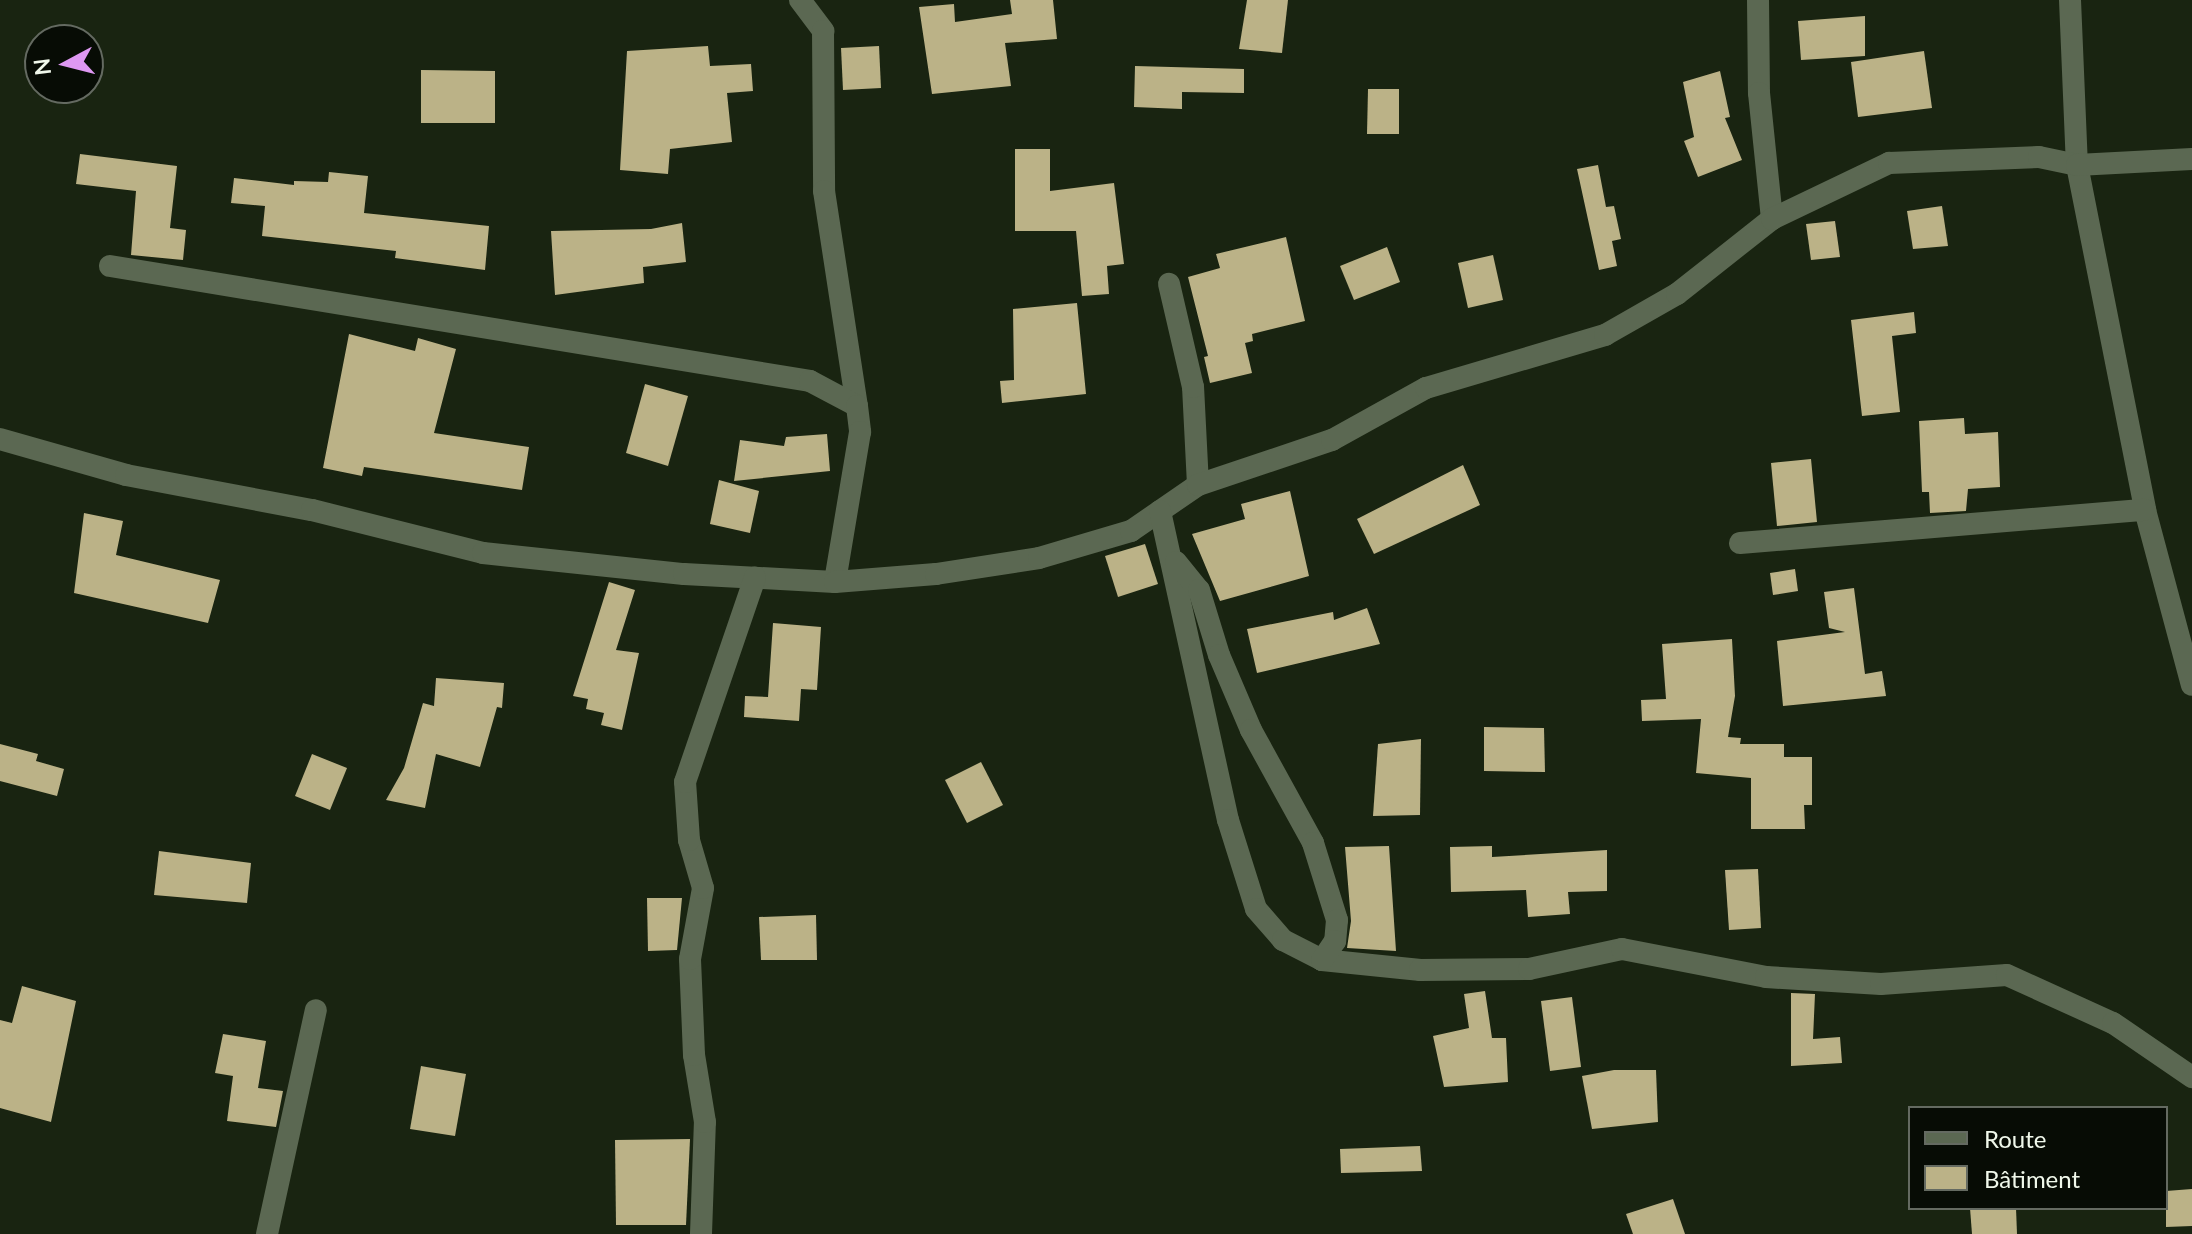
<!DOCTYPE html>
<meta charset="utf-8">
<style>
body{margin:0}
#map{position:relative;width:2192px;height:1234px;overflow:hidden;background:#192411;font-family:Lato,sans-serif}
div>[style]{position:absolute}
.building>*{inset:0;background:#bbb287}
.minor>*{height:22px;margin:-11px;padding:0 11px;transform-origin:11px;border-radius:11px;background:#5b6852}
span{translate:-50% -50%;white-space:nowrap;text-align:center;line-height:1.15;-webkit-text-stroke:8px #070c05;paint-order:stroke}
.legend{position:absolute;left:1908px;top:1106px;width:260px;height:104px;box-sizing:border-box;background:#070c05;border:2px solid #646a61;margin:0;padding:10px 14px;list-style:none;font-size:24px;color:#f0f8eb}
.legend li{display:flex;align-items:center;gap:16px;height:40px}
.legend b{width:40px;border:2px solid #646a61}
.north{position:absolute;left:24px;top:24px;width:80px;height:80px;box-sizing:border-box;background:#070c05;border:2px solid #646a61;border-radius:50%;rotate:263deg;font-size:22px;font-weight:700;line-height:32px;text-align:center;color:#f0f8eb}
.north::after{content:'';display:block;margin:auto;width:28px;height:36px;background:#de98f2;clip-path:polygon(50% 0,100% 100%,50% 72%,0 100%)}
</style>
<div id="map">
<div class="building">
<div style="clip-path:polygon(1010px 0,1053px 0,1057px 39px,1005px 43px,1011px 86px,932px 94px,919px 7px,954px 4px,955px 22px,1012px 14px)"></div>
<div style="clip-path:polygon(1247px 0,1288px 0,1282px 53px,1239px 49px)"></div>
<div style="clip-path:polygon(1865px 16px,1865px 56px,1801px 60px,1798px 21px)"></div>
<div style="clip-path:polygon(708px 46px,710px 66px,751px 64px,753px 91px,727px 93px,732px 142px,670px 149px,668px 174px,620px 170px,627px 51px)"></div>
<div style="clip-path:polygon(879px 46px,881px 88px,843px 90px,841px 48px)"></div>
<div style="clip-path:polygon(1924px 51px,1932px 108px,1858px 117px,1851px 62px)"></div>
<div style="clip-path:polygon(1135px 66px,1244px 69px,1244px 93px,1182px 92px,1182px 109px,1134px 107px)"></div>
<div style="clip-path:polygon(421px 70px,495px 71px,495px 123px,421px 123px)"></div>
<div style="clip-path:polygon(1720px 71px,1730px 117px,1725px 118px,1742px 160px,1698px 177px,1684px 141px,1694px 137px,1683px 82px)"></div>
<div style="clip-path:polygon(1368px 89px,1399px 89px,1399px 134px,1367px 134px)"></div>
<div style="clip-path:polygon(1015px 149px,1050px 149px,1050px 191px,1114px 183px,1124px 264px,1107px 266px,1109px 294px,1082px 296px,1076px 231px,1015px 231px)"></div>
<div style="clip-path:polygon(80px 154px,177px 166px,170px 228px,186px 230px,183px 260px,131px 255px,136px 191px,76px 184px)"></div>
<div style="clip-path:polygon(1598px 165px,1606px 207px,1614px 206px,1621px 239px,1612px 241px,1617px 266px,1599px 270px,1577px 169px)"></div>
<div style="clip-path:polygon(329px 172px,368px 176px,364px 213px,489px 226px,485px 270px,395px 258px,396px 251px,262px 236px,265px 206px,231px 203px,234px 178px,294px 185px,294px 181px,328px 182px)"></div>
<div style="clip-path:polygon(1942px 206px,1948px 246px,1913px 249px,1907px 211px)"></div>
<div style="clip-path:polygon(1835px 221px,1840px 257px,1811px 260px,1806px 224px)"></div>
<div style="clip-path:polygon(682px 223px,686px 262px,643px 267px,644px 283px,555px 295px,551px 231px,651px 229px)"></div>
<div style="clip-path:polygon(1286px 237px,1305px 321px,1252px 334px,1253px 341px,1245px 343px,1252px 373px,1210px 383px,1204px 357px,1208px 356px,1188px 277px,1220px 268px,1216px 254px)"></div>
<div style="clip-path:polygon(1387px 247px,1400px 282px,1354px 300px,1340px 266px)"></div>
<div style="clip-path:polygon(1493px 255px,1503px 300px,1468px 308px,1458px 263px)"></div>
<div style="clip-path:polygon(1077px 303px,1086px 394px,1002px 403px,1000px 381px,1014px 380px,1013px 309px)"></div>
<div style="clip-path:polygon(1914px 312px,1916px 333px,1892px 336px,1900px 412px,1862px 416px,1851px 320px)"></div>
<div style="clip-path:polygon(349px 334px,415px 351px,418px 338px,456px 349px,434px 433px,529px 447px,522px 490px,364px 467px,362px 476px,323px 468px)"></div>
<div style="clip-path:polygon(645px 384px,688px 396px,668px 466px,626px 453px)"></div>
<div style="clip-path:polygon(1964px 418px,1965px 434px,1998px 432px,2000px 487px,1968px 489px,1966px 511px,1930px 513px,1929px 492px,1922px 492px,1919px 421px)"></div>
<div style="clip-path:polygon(827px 434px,830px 471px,734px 481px,740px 440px,784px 446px,786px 437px)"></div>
<div style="clip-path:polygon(1811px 459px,1817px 522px,1777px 526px,1771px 463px)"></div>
<div style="clip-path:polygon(1463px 465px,1480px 505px,1374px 554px,1357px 519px)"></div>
<div style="clip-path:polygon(719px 480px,759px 491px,750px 533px,710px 524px)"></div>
<div style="clip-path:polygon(1290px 491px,1309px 576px,1220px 601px,1192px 534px,1245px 519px,1241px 504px)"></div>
<div style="clip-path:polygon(84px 513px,123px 521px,116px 555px,220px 580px,208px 623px,74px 593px)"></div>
<div style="clip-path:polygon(1145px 544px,1158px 584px,1118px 597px,1105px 556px)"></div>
<div style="clip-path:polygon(1795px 569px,1798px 591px,1773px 595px,1770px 573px)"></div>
<div style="clip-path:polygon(609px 582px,635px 590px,616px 650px,639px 653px,622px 730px,601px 725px,604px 713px,586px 709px,588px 699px,573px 696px)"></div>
<div style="clip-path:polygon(1854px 588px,1865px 674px,1882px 671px,1886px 696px,1783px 706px,1777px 641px,1845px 632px,1829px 628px,1824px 592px)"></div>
<div style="clip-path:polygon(1367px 608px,1380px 644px,1257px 673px,1247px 629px,1333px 612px,1334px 620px)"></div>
<div style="clip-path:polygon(773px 623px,821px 627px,817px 690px,801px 689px,799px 721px,744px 717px,745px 696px,768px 697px)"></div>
<div style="clip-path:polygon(1732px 639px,1735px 696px,1728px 737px,1741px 738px,1740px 744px,1784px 744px,1784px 757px,1812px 757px,1812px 805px,1804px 805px,1805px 829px,1751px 829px,1751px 778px,1696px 773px,1701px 719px,1642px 721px,1641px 700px,1666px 699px,1662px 644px)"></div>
<div style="clip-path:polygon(436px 678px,504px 683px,502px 708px,497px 707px,480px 767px,436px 754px,425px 808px,386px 800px,404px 768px,423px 703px,434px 706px)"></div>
<div style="clip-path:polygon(1484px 727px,1544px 728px,1545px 772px,1484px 771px)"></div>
<div style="clip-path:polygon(1421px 739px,1420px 815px,1373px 816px,1378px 744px)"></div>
<div style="clip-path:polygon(0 744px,38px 754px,36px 761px,64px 769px,57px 796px,0 781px)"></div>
<div style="clip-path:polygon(312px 754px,347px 768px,330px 810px,295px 796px)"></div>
<div style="clip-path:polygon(981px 762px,1003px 805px,967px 823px,945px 780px)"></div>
<div style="clip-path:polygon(1389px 846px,1396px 951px,1347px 948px,1351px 921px,1345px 847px)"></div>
<div style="clip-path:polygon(1492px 846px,1492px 857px,1607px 850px,1607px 891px,1568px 892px,1570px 914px,1528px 917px,1526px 890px,1451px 892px,1450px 847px)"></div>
<div style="clip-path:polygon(159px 851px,251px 863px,247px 903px,154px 895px)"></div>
<div style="clip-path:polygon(1758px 869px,1761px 928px,1729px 930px,1725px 870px)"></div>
<div style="clip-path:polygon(647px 898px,682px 898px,677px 950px,648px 951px)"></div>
<div style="clip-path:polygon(816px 915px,817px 960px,761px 960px,759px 917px)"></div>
<div style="clip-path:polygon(22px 986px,76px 1001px,51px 1122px,0 1108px,0 1020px,12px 1023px)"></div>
<div style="clip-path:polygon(1485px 991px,1492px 1038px,1506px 1038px,1508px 1082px,1444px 1087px,1433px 1036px,1469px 1028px,1464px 994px)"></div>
<div style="clip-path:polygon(1791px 993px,1815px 994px,1813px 1039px,1840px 1037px,1842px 1063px,1791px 1066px)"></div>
<div style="clip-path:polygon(1572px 997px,1581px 1067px,1550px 1071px,1541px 1001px)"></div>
<div style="clip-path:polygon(223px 1034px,266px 1041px,258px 1088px,283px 1091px,276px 1127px,227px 1121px,233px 1076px,215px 1073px)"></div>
<div style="clip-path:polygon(421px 1066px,466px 1074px,455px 1136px,410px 1129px)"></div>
<div style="clip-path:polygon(1614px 1070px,1656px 1070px,1658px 1122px,1592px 1129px,1582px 1076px)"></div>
<div style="clip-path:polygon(690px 1139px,686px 1225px,616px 1225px,615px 1140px)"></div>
<div style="clip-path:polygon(1420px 1146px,1422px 1171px,1341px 1173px,1340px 1149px)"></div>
<div style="clip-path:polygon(2192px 1189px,2192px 1226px,2166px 1227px,2166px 1191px)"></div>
<div style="clip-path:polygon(1673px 1199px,1685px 1234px,1633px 1234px,1626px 1214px)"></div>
<div style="clip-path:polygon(1970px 1208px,2016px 1208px,2017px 1234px,1972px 1234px)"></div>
</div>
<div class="minor">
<div style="left:800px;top:0;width:39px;rotate:53deg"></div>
<div style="left:823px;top:31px;width:160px;rotate:89.6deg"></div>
<div style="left:824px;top:191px;width:218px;rotate:81.3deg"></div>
<div style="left:1758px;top:0;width:93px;rotate:89.4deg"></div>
<div style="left:1759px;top:93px;width:127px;rotate:84.1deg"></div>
<div style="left:2070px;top:0;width:165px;rotate:87.6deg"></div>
<div style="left:2077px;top:165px;width:352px;rotate:78.8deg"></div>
<div style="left:2145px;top:510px;width:181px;rotate:75deg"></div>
<div style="left:110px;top:266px;width:709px;rotate:9.33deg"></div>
<div style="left:810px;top:381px;width:53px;rotate:28deg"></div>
<div style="left:857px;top:406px;width:26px;rotate:83deg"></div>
<div style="left:860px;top:432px;width:152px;rotate:99.5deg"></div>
<div style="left:0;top:439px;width:131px;rotate:15.9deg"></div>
<div style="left:126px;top:475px;width:189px;rotate:10.7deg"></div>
<div style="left:312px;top:510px;width:176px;rotate:14.1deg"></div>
<div style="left:483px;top:553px;width:202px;rotate:6deg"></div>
<div style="left:684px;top:574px;width:151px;rotate:3deg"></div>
<div style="left:835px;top:582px;width:101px;rotate:-4.5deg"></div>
<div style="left:936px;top:574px;width:104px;rotate:-8.8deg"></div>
<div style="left:1039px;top:558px;width:96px;rotate:-16.4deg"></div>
<div style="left:1131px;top:531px;width:81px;rotate:-34.5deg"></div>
<div style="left:1198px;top:485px;width:98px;rotate:-92.9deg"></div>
<div style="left:1193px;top:387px;width:106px;rotate:-103.1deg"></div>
<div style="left:1198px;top:485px;width:141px;rotate:-18.6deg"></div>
<div style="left:1332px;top:440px;width:107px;rotate:-29deg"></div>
<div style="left:1426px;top:388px;width:187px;rotate:-16.5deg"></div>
<div style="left:1605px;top:335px;width:83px;rotate:-29.7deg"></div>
<div style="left:1677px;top:294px;width:121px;rotate:-38.3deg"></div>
<div style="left:1772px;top:219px;width:130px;rotate:-25.6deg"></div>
<div style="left:1889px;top:163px;width:150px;rotate:-2.3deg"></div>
<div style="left:2039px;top:157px;width:39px;rotate:12deg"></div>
<div style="left:2077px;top:165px;width:115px;rotate:-3deg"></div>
<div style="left:1160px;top:511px;width:316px;rotate:77.6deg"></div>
<div style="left:1228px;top:820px;width:93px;rotate:72.5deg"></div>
<div style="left:1256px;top:909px;width:41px;rotate:48.9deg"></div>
<div style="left:1283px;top:940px;width:44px;rotate:27.1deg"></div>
<div style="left:1322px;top:960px;width:99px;rotate:5.8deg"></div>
<div style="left:1420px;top:970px;width:109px;rotate:-0.5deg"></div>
<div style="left:1529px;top:969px;width:95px;rotate:-12.1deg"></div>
<div style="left:1622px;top:949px;width:147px;rotate:11deg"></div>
<div style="left:1766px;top:977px;width:115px;rotate:3.5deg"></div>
<div style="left:1881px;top:984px;width:126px;rotate:-4.1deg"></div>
<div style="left:2007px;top:975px;width:116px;rotate:24.4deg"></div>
<div style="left:2113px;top:1023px;width:96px;rotate:34.4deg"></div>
<div style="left:1740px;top:543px;width:406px;rotate:-4.7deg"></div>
<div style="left:1176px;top:562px;width:36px;rotate:51deg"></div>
<div style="left:1199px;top:590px;width:68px;rotate:72.9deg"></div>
<div style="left:1219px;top:655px;width:82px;rotate:66.9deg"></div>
<div style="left:1251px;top:730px;width:129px;rotate:61.2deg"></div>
<div style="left:1313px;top:843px;width:81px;rotate:72.7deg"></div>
<div style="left:1337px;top:920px;width:21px;rotate:95deg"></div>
<div style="left:1335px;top:941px;width:23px;rotate:124deg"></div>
<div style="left:267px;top:1234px;width:229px;rotate:-77.7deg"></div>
<div style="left:701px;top:1234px;width:112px;rotate:-88deg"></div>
<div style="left:705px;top:1122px;width:68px;rotate:-99.3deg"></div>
<div style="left:694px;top:1055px;width:96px;rotate:-92.4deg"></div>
<div style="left:690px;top:959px;width:72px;rotate:-79.6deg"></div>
<div style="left:703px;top:888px;width:50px;rotate:-106.3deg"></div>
<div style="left:689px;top:840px;width:58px;rotate:-93.9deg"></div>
<div style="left:685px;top:782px;width:216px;rotate:-71.1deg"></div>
</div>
<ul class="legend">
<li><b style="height:10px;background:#5b6852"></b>Route</li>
<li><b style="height:22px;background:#bbb287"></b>Bâtiment</li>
</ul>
<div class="north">N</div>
</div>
